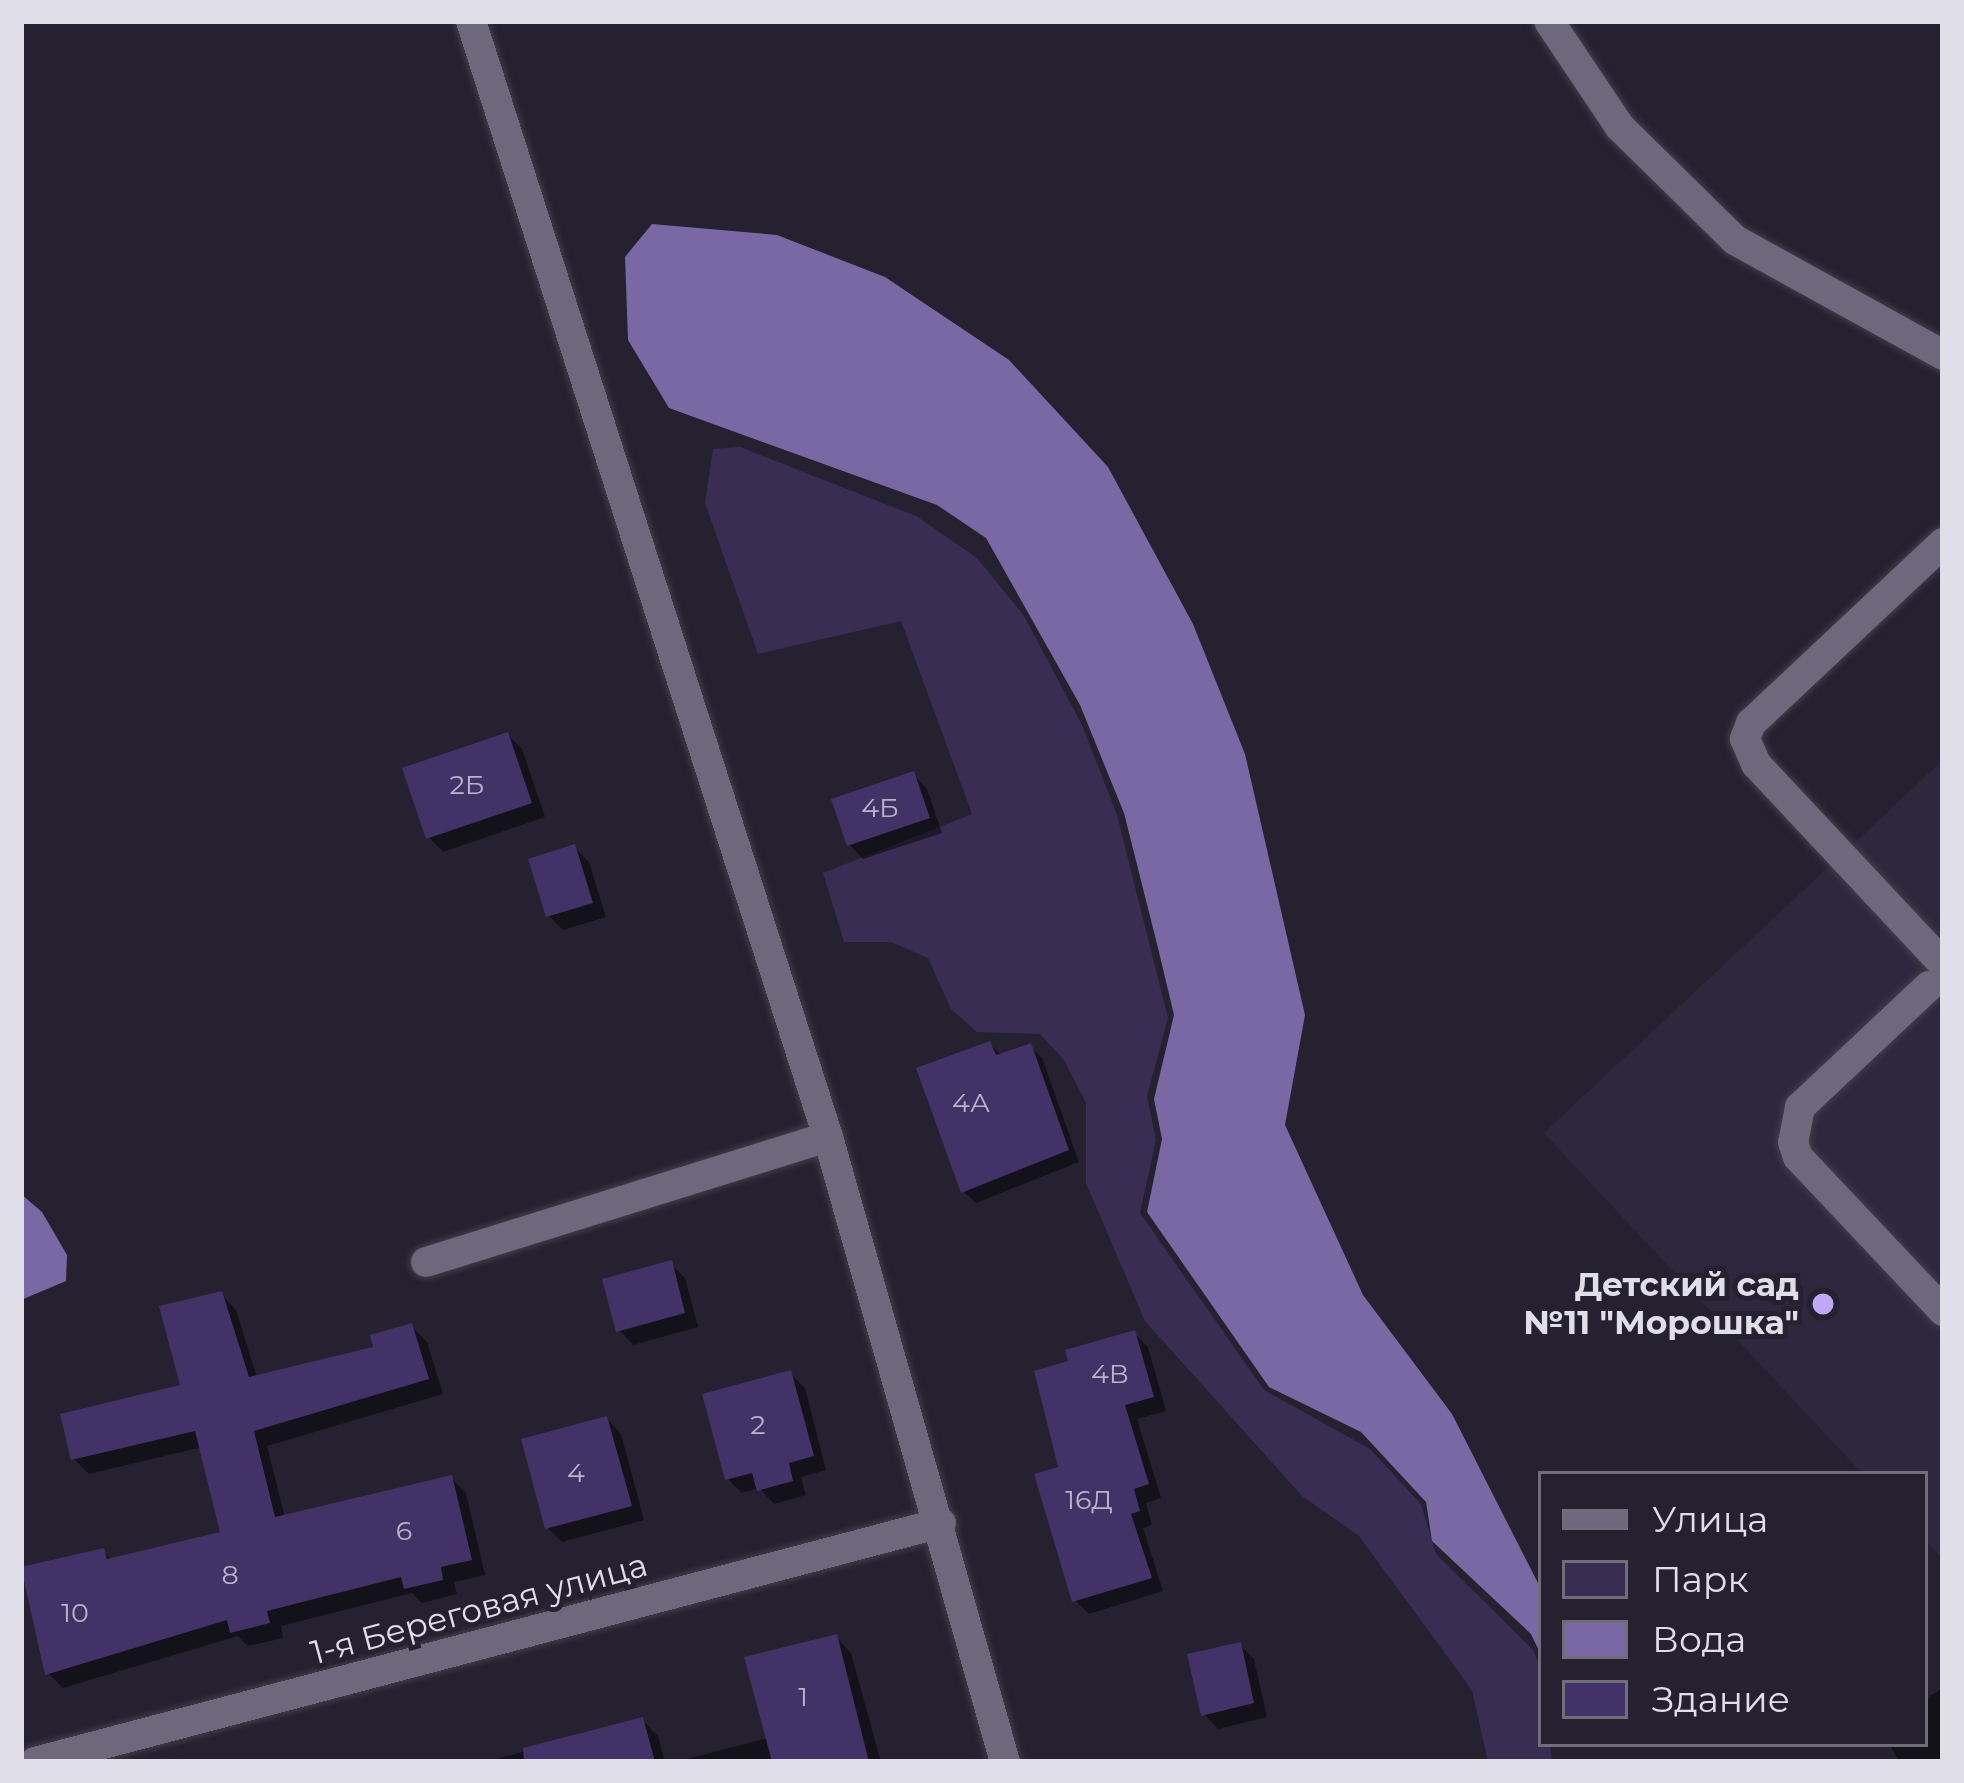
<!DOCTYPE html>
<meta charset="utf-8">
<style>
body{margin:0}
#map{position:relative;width:1964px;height:1783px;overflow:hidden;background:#252131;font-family:Montserrat,sans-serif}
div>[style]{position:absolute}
.built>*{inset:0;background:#2e283e}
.green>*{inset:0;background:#392d54}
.water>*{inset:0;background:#7968a3}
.shadow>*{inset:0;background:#0007}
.building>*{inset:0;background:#433268}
.roads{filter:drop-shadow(0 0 3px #403d4a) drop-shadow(0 0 3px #403d4a)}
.minor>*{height:30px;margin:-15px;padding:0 15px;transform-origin:15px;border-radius:15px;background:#6d687b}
.dots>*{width:33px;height:33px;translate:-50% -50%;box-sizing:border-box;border:6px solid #252131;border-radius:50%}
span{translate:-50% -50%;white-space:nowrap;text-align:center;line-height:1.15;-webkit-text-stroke:10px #252131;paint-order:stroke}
.number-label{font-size:27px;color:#b9b3c9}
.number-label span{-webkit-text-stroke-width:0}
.poi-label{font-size:33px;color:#e0dee9;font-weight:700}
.right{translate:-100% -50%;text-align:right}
.street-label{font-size:33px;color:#e0dee9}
.frame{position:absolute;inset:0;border:24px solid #e0dee9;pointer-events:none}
.legend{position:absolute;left:1538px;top:1471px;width:390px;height:276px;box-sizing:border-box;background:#252131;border:3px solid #706d7b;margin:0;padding:15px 21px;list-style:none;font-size:36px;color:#e0dee9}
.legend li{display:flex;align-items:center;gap:24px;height:60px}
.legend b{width:60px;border:3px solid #706d7b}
</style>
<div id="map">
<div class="built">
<div style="clip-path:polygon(1943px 760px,1943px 1559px,1925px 1540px,1925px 1474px,1863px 1474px,1544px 1133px)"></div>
</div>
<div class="green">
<div style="clip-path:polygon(740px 447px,916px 516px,977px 558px,1024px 616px,1082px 725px,1117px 815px,1168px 1018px,1147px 1096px,1156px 1140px,1140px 1213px,1264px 1390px,1370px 1449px,1421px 1504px,1436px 1554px,1533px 1650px,1541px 1668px,1541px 1744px,1550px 1744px,1552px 1762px,1488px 1762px,1472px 1690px,1359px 1536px,1302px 1496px,1145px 1321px,1086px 1183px,1086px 1103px,1064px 1060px,1040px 1034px,977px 1032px,951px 1009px,928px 958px,891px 942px,844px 942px,823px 873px,972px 814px,901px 621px,758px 654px,705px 503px,713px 449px)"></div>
</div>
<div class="water">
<div style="clip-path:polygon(652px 224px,777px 235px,885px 277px,1009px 360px,1108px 467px,1193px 624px,1245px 754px,1305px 1015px,1285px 1125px,1363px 1295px,1452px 1414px,1541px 1589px,1541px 1655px,1531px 1634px,1432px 1541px,1426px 1502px,1361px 1432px,1269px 1387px,1147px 1212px,1162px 1139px,1154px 1099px,1174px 1015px,1158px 948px,1124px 813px,1080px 705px,986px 538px,937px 505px,669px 408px,628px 340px,625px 257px)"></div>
<div style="clip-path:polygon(21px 1194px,42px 1212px,67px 1255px,66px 1281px,21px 1300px)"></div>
</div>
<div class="shadow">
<div style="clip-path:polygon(508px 735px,522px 749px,545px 817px,443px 852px,429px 837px)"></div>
<div style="clip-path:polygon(913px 774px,927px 789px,942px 833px,863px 859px,849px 844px)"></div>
<div style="clip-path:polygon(575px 848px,589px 862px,606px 917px,563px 930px,549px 916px)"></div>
<div style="clip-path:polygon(990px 1044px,1002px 1056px,1030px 1046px,1042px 1058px,1079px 1162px,976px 1203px,964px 1192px)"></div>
<div style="clip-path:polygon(671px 1264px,685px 1278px,698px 1327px,633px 1345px,619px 1330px)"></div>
<div style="clip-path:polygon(221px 1294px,236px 1310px,257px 1378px,377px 1349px,411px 1326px,427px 1342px,443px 1394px,267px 1446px,285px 1518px,451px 1478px,466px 1493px,485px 1575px,454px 1582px,457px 1594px,422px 1603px,412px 1593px,281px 1626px,283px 1638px,248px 1646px,238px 1636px,63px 1688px,48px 1673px,103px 1551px,113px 1561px,224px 1534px,202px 1447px,89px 1474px,74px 1459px,184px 1387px)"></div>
<div style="clip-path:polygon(1134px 1333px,1148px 1347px,1166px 1411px,1137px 1419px,1161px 1498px,1146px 1503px,1152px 1525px,1143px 1528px,1163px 1591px,1089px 1614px,1075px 1600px,1061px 1469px,1072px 1363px)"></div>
<div style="clip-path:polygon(790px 1373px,805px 1388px,826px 1470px,801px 1477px,806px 1495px,774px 1504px,759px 1488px,742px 1493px,727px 1478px)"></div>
<div style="clip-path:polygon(607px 1419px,621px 1434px,644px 1520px,562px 1542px,548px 1528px)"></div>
<div style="clip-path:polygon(836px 1637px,851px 1653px,881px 1762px,675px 1762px,768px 1738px)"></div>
<div style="clip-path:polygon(1240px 1645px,1254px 1659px,1267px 1717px,1218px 1729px,1204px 1714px)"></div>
<div style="clip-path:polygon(1943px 1688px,1943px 1762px,1900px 1762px,1889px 1744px,1925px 1744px,1925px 1699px)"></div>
<div style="clip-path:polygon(642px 1720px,658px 1736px,665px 1762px,485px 1762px)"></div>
</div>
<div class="building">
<div style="clip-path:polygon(508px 732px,532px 803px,426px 839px,402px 768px)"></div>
<div style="clip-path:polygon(914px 771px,930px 818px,847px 846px,831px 799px)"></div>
<div style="clip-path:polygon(575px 844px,593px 903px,546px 917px,528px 859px)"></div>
<div style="clip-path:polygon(990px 1041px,996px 1055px,1031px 1043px,1069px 1150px,961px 1193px,916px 1068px)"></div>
<div style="clip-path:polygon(672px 1260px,685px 1313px,616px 1332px,602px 1279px)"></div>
<div style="clip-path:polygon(222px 1291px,249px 1377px,373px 1347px,370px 1335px,412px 1323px,429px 1379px,254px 1431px,275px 1517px,452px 1475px,472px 1560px,441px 1567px,443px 1580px,404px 1589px,401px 1577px,267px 1611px,270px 1623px,230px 1633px,227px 1620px,45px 1675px,21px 1567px,104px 1548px,107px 1559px,220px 1532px,195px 1431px,71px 1460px,60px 1414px,180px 1385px,159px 1306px)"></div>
<div style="clip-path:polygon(1135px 1330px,1154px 1397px,1125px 1405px,1149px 1484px,1134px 1489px,1140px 1511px,1131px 1514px,1152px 1578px,1072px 1602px,1034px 1474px,1058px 1467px,1034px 1371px,1068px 1361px,1065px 1350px)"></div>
<div style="clip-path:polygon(791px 1370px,814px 1456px,789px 1463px,793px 1481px,757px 1491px,752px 1473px,725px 1480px,702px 1394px)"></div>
<div style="clip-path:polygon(607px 1416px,632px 1506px,545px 1529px,521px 1439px)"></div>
<div style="clip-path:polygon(837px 1634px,869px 1762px,772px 1762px,744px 1657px)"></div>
<div style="clip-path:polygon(1241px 1642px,1254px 1703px,1201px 1716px,1187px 1654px)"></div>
<div style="clip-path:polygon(643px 1717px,655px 1762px,524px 1762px,523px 1748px)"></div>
</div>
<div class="roads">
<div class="minor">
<div style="left:471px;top:21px;width:1172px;rotate:72.26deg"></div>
<div style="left:828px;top:1137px;width:650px;rotate:74.19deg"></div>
<div style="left:1549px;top:21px;width:128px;rotate:56.2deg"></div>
<div style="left:1620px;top:127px;width:161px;rotate:44.5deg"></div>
<div style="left:1735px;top:240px;width:238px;rotate:28.9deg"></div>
<div style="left:1943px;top:543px;width:263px;rotate:136.8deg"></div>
<div style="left:1751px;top:723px;width:17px;rotate:111deg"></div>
<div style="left:1745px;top:739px;width:27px;rotate:66deg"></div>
<div style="left:1756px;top:764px;width:274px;rotate:46.9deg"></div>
<div style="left:1929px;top:986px;width:177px;rotate:136.8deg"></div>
<div style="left:1800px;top:1107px;width:36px;rotate:101deg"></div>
<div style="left:1793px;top:1142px;width:16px;rotate:72deg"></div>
<div style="left:1798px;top:1157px;width:212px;rotate:46.7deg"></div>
<div style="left:426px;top:1262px;width:421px;rotate:-17.3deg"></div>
<div style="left:35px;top:1762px;width:937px;rotate:-14.78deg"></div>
</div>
</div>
<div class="dots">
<div style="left:1823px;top:1304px;background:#bea9f5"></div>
</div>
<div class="number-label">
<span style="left:467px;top:785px">2Б</span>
<span style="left:880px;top:808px">4Б</span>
<span style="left:971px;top:1103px">4А</span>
<span style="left:1110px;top:1374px">4В</span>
<span style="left:758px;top:1425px">2</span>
<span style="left:576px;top:1473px">4</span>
<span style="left:1089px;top:1500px">16Д</span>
<span style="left:404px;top:1531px">6</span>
<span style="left:230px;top:1575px">8</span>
<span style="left:75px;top:1613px">10</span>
<span style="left:803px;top:1697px">1</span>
</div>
<div class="poi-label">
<span class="right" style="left:1799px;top:1304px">Детский сад<br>№11 "Морошка"</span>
</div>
<div class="street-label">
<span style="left:479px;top:1609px;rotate:-15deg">1-я Береговая улица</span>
</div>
<div class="frame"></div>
<ul class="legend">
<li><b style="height:15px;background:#6d687b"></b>Улица</li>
<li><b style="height:33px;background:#392d54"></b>Парк</li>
<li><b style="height:33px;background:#7968a3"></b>Вода</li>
<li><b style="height:33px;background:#433268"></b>Здание</li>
</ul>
</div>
